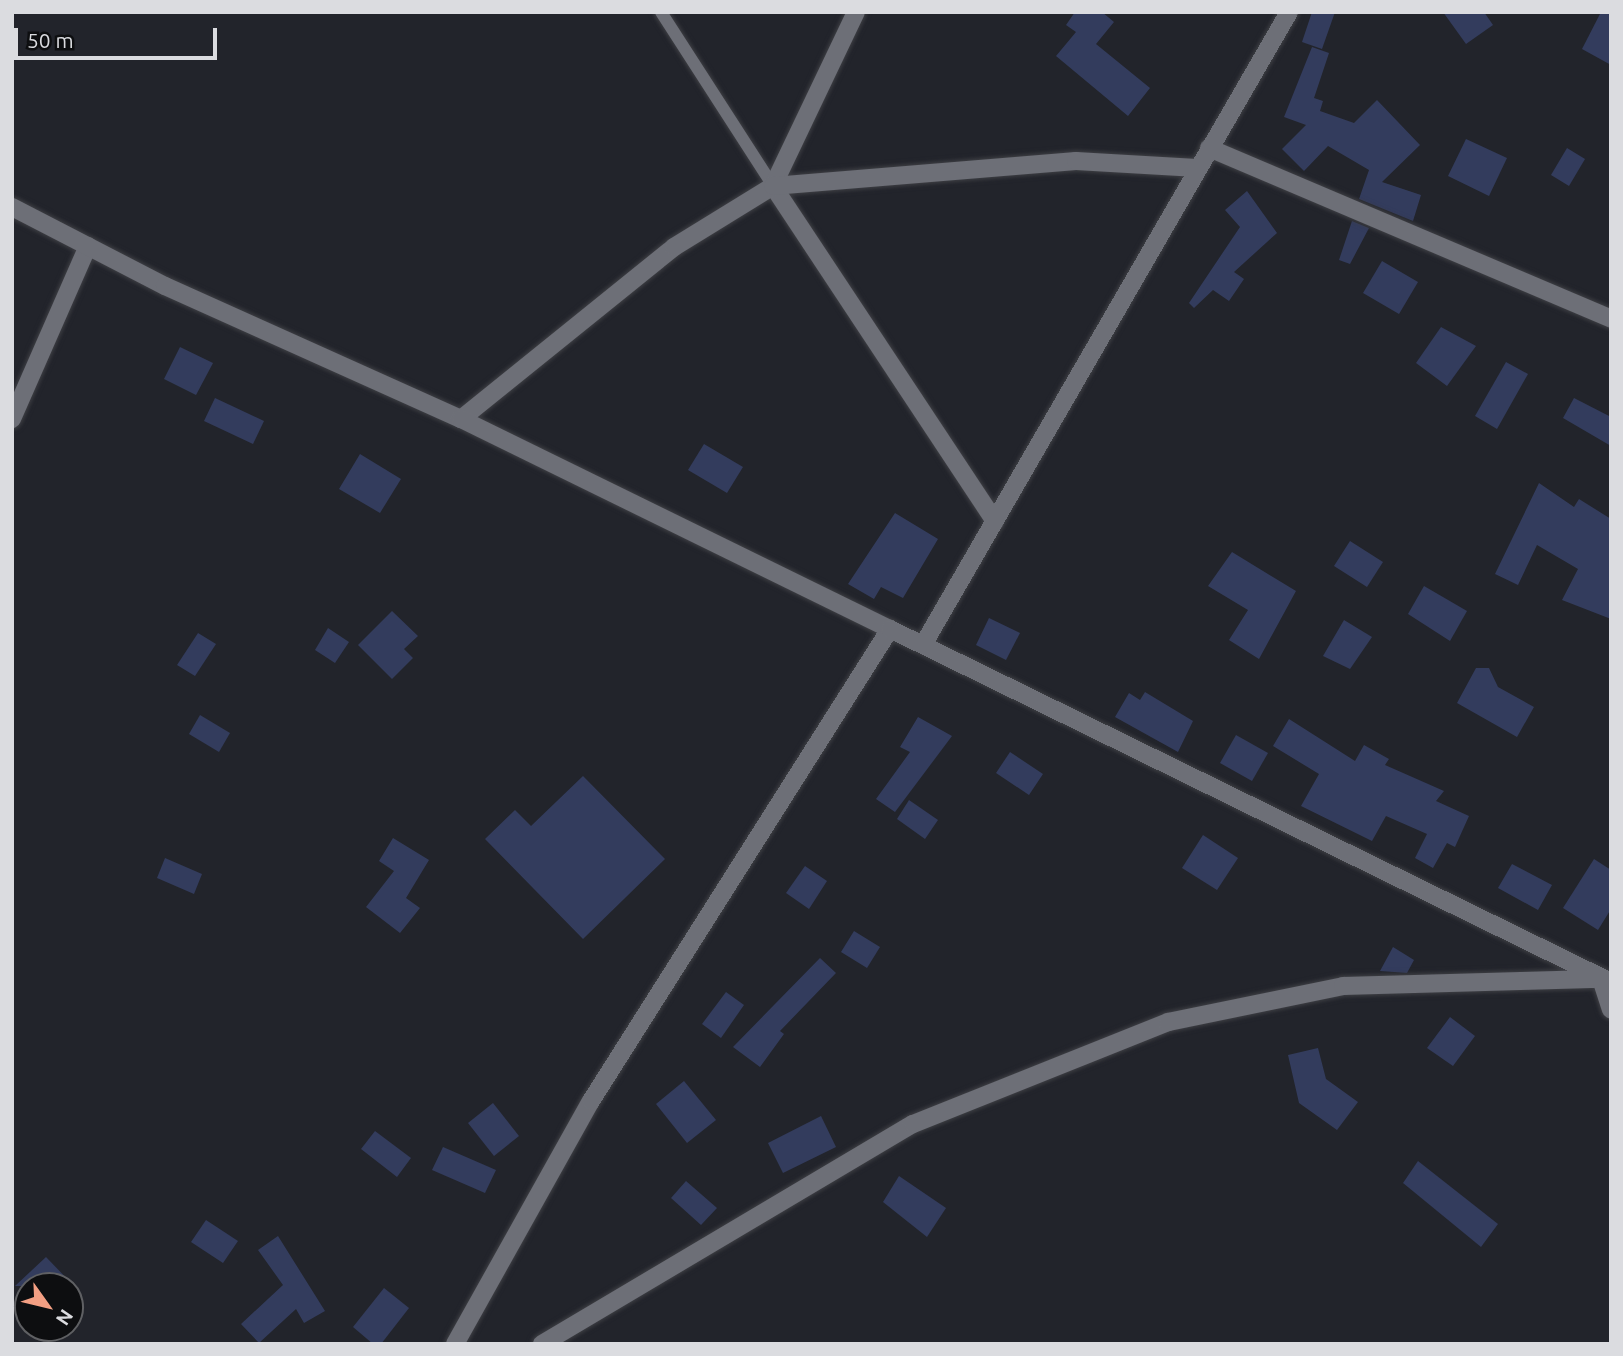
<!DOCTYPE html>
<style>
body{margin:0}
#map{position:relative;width:1623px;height:1356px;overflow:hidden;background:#22242b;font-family:Ubuntu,sans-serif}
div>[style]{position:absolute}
.building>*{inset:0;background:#333c5d}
.roads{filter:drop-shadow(0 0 2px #3e3f44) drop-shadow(0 0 2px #3e3f44)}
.lane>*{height:12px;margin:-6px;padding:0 6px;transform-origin:6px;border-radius:6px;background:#6d6f77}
.street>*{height:18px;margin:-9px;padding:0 9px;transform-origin:9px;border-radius:9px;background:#6d6f77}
.secondary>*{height:18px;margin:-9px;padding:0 9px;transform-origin:9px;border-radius:9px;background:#6d6f77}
span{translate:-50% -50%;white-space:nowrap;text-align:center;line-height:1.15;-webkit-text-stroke:5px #0d0e10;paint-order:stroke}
.frame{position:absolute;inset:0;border:14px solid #dbdce0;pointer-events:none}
.north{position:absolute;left:14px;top:1272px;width:70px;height:70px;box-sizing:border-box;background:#0d0e10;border:2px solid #5f6063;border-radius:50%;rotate:124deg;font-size:19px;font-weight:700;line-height:28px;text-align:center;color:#dbdce0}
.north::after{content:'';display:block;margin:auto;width:24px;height:32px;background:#f39f83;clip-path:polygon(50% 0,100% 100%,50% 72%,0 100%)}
.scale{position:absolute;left:14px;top:28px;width:203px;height:32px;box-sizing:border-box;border:4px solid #dbdce0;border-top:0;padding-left:9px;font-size:21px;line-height:24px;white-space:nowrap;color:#dbdce0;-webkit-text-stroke:5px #0d0e10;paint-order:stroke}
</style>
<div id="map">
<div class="building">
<div style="clip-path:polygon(1075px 12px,1102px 12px,1114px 22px,1096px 44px,1150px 88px,1128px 116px,1056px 56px,1076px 32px,1066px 25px)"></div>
<div style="clip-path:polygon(1312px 12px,1335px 12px,1322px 49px,1302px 42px)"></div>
<div style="clip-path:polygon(1443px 12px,1484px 12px,1493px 25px,1466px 44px)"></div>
<div style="clip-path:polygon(1601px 12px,1611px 12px,1611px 65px,1582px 49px)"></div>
<div style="clip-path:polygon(1312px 47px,1329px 53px,1314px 98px,1323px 101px,1320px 111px,1354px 123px,1377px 100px,1420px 145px,1382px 182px,1421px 195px,1413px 221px,1359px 199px,1369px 170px,1328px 146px,1304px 171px,1282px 149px,1306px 125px,1284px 117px)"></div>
<div style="clip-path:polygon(1466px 139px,1507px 158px,1489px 196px,1448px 176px)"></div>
<div style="clip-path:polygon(1567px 148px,1585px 159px,1569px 186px,1551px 175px)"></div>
<div style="clip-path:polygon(1247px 191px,1277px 233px,1234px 272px,1244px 279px,1229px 301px,1213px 290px,1194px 308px,1189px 303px,1240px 227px,1225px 210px)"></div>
<div style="clip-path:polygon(1352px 221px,1369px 228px,1350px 264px,1339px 260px)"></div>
<div style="clip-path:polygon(1382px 261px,1418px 282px,1399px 314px,1363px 293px)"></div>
<div style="clip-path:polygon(1441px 327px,1476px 346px,1447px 386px,1416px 363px)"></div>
<div style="clip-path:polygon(180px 347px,213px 363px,196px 395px,164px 379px)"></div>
<div style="clip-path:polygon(1506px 362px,1528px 374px,1497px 429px,1475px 416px)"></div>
<div style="clip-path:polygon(215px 398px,264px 421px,253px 444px,204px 421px)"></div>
<div style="clip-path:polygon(1574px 398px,1611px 417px,1611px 446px,1563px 418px)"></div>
<div style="clip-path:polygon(704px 444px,743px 467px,727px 493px,688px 470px)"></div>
<div style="clip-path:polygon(360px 454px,401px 479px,380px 513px,339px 489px)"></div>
<div style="clip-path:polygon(1539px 483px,1574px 507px,1579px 499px,1611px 519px,1611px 619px,1562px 600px,1578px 569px,1537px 545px,1518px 585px,1495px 574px)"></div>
<div style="clip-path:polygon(895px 513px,938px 539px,903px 598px,881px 587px,874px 599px,848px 584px)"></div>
<div style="clip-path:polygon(1350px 541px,1383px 562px,1367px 587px,1334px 566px)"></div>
<div style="clip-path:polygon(1232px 552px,1296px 591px,1259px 659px,1229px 640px,1248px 610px,1208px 586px)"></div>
<div style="clip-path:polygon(1424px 586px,1467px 611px,1450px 641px,1408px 614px)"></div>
<div style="clip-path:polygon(392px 611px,418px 636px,404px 649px,413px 658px,392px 679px,358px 645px)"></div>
<div style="clip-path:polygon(989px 618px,1020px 633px,1006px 660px,976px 645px)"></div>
<div style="clip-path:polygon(1344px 620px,1372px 637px,1350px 669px,1323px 656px)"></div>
<div style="clip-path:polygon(328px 628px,349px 642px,335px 663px,315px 650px)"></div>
<div style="clip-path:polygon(198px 633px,216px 644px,195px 676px,177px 665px)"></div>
<div style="clip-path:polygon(1476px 668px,1489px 668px,1498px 687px,1534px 707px,1517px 737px,1457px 703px)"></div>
<div style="clip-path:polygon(1145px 692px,1193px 721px,1178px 752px,1115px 717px,1129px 693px,1140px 700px)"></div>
<div style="clip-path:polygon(200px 715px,230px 733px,219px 752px,189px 734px)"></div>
<div style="clip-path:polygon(918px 717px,952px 736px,895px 812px,876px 799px,910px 752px,900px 747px)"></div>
<div style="clip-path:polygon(1289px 719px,1355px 761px,1364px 745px,1389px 759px,1385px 765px,1444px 791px,1436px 801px,1469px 816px,1455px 847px,1447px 843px,1433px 868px,1415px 858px,1427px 834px,1386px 816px,1372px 841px,1301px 806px,1319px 774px,1273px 746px)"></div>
<div style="clip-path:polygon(1236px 735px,1268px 753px,1252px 781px,1220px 763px)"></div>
<div style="clip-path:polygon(1010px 752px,1043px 774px,1029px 795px,996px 773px)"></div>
<div style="clip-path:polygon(583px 776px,665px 859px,583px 939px,485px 839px,515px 810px,531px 826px)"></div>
<div style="clip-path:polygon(909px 800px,938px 820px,925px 839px,897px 819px)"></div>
<div style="clip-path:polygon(1203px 835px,1238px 858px,1217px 890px,1182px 868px)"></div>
<div style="clip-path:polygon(393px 838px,429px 860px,406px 898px,420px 908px,400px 933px,366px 907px,394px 871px,379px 861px)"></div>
<div style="clip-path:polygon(165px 858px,202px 874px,194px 894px,157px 878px)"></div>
<div style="clip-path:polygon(1594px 859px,1611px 870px,1611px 909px,1598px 930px,1563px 908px)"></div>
<div style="clip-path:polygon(1512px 864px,1552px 885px,1538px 910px,1498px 888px)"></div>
<div style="clip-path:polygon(805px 866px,827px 881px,809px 909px,786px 893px)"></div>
<div style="clip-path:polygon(854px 931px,880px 947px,867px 968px,841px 952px)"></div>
<div style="clip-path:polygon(1393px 947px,1414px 960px,1407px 973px,1380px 971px)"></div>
<div style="clip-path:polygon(820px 958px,836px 973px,780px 1031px,784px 1034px,760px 1067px,733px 1047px)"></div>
<div style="clip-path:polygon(726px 992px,744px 1005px,721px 1038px,702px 1024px)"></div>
<div style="clip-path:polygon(1450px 1017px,1475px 1036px,1453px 1066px,1427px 1048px)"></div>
<div style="clip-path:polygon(1318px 1048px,1326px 1079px,1358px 1102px,1337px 1130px,1299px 1103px,1288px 1055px)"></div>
<div style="clip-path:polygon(684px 1081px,716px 1120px,687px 1143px,656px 1104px)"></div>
<div style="clip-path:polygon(493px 1103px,519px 1136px,494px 1156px,468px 1123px)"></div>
<div style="clip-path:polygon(821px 1116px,836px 1147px,783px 1173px,768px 1143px)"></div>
<div style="clip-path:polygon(375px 1131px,411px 1158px,397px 1177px,361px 1149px)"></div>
<div style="clip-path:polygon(443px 1147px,496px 1170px,485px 1193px,432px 1170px)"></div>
<div style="clip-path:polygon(1418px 1161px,1498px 1224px,1481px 1247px,1403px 1183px)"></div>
<div style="clip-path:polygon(899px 1176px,946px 1208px,927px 1237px,883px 1202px)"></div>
<div style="clip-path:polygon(686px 1181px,717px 1208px,701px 1225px,671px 1198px)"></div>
<div style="clip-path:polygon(206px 1220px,238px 1241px,223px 1263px,191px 1242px)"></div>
<div style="clip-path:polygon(278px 1236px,325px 1311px,304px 1323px,296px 1309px,259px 1343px,241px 1324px,283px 1285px,258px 1250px)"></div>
<div style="clip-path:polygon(46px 1257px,74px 1286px,15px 1286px)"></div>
<div style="clip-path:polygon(384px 1288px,409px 1308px,381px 1344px,373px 1344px,353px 1327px)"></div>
</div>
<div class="roads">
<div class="lane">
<div style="left:661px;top:12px;width:207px;rotate:57.2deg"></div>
</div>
<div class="street">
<div style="left:856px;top:12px;width:193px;rotate:115.5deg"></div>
<div style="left:773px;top:186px;width:402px;rotate:56.5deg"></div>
<div style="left:1209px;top:148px;width:437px;rotate:23deg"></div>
<div style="left:12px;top:419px;width:189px;rotate:-66.3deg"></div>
<div style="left:461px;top:419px;width:274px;rotate:-38.9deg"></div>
<div style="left:674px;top:247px;width:116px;rotate:-31.6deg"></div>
<div style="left:773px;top:186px;width:304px;rotate:-4.7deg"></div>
<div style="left:1076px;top:161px;width:121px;rotate:3.3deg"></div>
<div style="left:923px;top:645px;width:731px;rotate:-59.96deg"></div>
<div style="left:542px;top:1344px;width:431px;rotate:-30.7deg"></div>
<div style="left:913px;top:1124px;width:275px;rotate:-21.8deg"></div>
<div style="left:1168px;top:1022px;width:179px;rotate:-11.6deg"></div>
<div style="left:1343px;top:986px;width:258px;rotate:-1.6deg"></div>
<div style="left:1601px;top:979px;width:32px;rotate:72deg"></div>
</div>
<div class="secondary">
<div style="left:12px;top:207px;width:172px;rotate:27.3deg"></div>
<div style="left:165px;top:286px;width:325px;rotate:24.2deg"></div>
<div style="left:461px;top:419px;width:478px;rotate:26.1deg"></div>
<div style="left:455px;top:1344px;width:278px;rotate:-60.8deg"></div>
<div style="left:591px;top:1101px;width:559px;rotate:-57.65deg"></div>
<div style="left:890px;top:629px;width:803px;rotate:26.09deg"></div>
</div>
</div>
<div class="frame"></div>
<div class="north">N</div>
<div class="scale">50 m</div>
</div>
